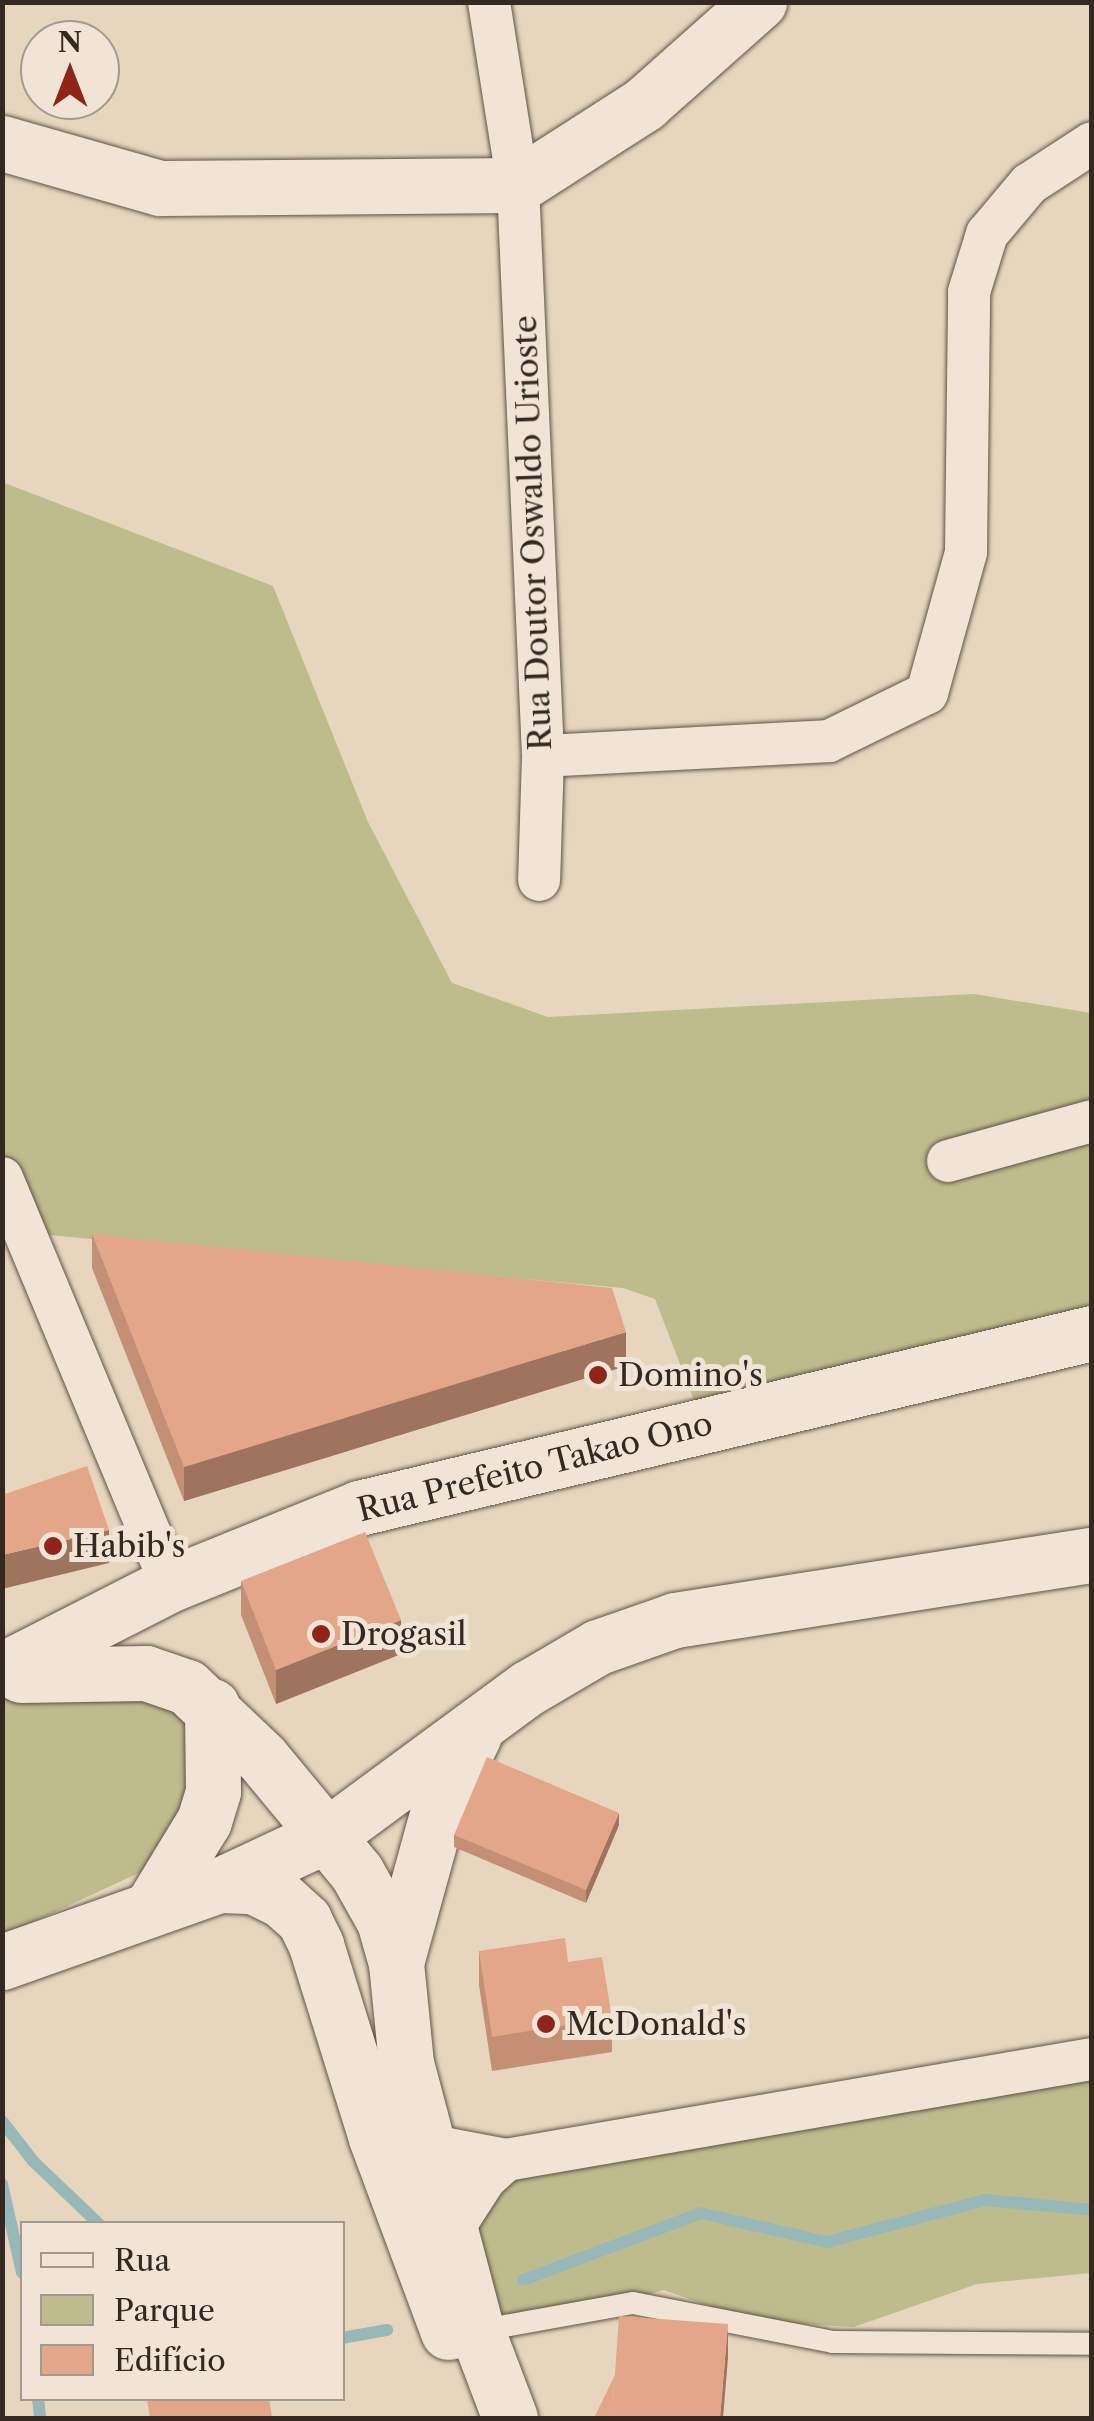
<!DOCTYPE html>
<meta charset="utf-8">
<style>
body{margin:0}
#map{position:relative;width:1094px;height:2421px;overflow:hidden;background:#e7d6be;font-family:"Libre Caslon Text",serif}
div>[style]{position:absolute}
.green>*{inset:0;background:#bdbc8c}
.stream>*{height:12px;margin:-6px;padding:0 6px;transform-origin:6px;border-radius:6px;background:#98b8b7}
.roads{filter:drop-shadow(0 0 2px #615448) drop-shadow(0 0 2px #615448)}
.lane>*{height:22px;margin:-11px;padding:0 11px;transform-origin:11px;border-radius:11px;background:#efe4d5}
.street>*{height:42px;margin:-21px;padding:0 21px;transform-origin:21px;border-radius:21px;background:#efe4d5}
.secondary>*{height:55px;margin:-27.5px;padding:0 27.5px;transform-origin:27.5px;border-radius:27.5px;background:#efe4d5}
.wall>*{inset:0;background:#c38f75}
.shaded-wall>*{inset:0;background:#9f745f}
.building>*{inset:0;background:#e3a688}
.dots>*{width:28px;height:28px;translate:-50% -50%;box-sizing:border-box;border:5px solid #efe4d5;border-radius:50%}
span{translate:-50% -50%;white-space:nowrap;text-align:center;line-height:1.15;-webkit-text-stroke:10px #efe4d5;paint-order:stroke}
.street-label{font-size:32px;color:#342920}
.poi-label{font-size:32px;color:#342920}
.left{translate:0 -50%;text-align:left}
.frame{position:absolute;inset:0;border:5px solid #342920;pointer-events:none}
.legend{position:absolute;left:20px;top:2221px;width:325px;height:180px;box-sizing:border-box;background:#efe4d5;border:2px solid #a4998d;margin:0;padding:12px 18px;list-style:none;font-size:30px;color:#342920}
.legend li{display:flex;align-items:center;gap:20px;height:50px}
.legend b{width:50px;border:2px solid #a4998d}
.north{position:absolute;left:20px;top:20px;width:100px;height:100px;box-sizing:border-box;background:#efe4d5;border:2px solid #a4998d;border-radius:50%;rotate:0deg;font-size:28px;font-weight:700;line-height:40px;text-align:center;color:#342920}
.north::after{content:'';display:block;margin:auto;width:35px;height:45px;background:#8f2418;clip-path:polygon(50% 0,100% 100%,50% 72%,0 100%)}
</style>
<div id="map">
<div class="green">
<div style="clip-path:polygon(2px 482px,273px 586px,368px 822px,452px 983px,548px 1017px,974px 994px,1091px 1013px,1091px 1321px,697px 1408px,655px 1299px,623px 1288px,27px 1233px,2px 1172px)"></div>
<div style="clip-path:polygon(2px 1690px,179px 1702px,202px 1768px,160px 1863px,3px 1936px)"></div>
<div style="clip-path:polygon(1091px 2061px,1091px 2273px,977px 2284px,854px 2327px,752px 2321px,664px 2290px,484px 2337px,462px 2228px,490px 2181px)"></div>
</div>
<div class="stream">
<div style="left:2px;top:2121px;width:51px;rotate:52.2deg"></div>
<div style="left:33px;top:2161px;width:91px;rotate:43.7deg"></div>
<div style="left:2px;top:2184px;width:91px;rotate:77.3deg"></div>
<div style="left:523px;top:2280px;width:190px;rotate:-20.6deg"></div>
<div style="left:701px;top:2213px;width:129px;rotate:13deg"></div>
<div style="left:827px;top:2242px;width:163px;rotate:-14.9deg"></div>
<div style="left:985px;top:2200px;width:107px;rotate:5.3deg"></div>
<div style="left:342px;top:2338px;width:46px;rotate:-10.1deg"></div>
<div style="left:38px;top:2398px;width:20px;rotate:84deg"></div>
</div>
<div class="roads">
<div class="lane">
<div style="left:477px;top:2331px;width:158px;rotate:-10.2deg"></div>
<div style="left:633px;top:2303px;width:204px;rotate:11deg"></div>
<div style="left:833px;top:2342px;width:259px;rotate:0.4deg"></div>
</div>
<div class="street">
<div style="left:489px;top:2px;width:185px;rotate:81deg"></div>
<div style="left:518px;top:185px;width:572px;rotate:87.49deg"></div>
<div style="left:543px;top:756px;width:124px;rotate:91.8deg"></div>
<div style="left:543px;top:756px;width:286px;rotate:-3deg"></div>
<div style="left:829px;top:741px;width:109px;rotate:-26.1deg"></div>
<div style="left:927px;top:693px;width:146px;rotate:-74.5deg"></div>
<div style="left:966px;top:552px;width:260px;rotate:-89.3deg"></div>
<div style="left:969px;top:292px;width:61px;rotate:-72.8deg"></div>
<div style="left:987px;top:234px;width:65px;rotate:-50deg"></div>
<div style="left:1029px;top:184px;width:75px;rotate:-33.1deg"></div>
<div style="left:948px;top:1161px;width:149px;rotate:-15.5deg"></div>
<div style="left:2px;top:1178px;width:440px;rotate:67.4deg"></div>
<div style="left:428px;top:2145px;width:79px;rotate:10.9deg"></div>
<div style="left:506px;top:2160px;width:595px;rotate:-9.78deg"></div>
<div style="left:454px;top:2227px;width:57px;rotate:-57.1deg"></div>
<div style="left:485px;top:2179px;width:28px;rotate:-42deg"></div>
</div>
<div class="secondary">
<div style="left:2px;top:143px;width:164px;rotate:15.9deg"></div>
<div style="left:160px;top:188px;width:358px;rotate:-0.5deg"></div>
<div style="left:518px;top:185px;width:150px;rotate:-32.7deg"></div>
<div style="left:644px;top:104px;width:154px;rotate:-41.6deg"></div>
<div style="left:2px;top:1670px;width:190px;rotate:-27deg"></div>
<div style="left:171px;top:1584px;width:203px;rotate:-22deg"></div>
<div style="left:359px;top:1508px;width:754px;rotate:-13.43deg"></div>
<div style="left:21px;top:1675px;width:125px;rotate:-0.9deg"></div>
<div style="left:146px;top:1673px;width:43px;rotate:18.9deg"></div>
<div style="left:187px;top:1687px;width:103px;rotate:43.4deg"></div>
<div style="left:262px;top:1758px;width:149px;rotate:50.4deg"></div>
<div style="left:357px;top:1873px;width:55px;rotate:60.6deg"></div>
<div style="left:384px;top:1921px;width:44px;rotate:74.1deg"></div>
<div style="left:396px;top:1963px;width:100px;rotate:84.3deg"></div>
<div style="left:406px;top:2063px;width:277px;rotate:75.2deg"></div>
<div style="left:477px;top:2331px;width:93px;rotate:69.2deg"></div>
<div style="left:220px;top:1885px;width:123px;rotate:-25.1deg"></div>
<div style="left:331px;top:1833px;width:245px;rotate:-36.4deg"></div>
<div style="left:528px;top:1688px;width:81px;rotate:-30.4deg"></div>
<div style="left:598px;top:1647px;width:82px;rotate:-19.3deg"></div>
<div style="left:675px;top:1620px;width:422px;rotate:-8.9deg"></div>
<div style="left:151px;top:1908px;width:102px;rotate:-58.7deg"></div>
<div style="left:204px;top:1821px;width:31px;rotate:-73deg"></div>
<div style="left:213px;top:1791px;width:85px;rotate:-90.7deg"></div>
<div style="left:2px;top:1962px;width:231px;rotate:-19.5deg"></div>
<div style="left:220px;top:1885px;width:33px;rotate:2deg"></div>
<div style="left:253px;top:1886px;width:32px;rotate:26deg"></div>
<div style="left:282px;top:1900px;width:30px;rotate:42deg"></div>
<div style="left:304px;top:1920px;width:28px;rotate:64deg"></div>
<div style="left:316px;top:1945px;width:202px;rotate:72.7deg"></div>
<div style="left:376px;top:2138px;width:207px;rotate:69.6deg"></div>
<div style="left:396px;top:1963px;width:159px;rotate:-74.6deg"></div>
<div style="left:438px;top:1810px;width:83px;rotate:-64.4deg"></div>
</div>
</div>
<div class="wall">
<div style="clip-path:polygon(92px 1234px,626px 1366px,184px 1501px,92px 1268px)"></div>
<div style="clip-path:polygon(241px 1581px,401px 1654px,276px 1704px,241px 1615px)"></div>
<div style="clip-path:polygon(619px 1825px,586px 1903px,454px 1847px,454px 1835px)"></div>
<div style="clip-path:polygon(479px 1951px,568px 1962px,612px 2018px,612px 2052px,492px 2071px,479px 1985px)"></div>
</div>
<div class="shaded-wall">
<div style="clip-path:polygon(626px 1332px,626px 1366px,184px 1501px,184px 1467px)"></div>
<div style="clip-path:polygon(109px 1530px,109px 1563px,2px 1589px,2px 1555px)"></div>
<div style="clip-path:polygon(401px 1620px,401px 1654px,276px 1704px,276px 1670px)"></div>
<div style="clip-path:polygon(619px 1813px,619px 1825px,586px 1903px,586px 1890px)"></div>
<div style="clip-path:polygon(728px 2324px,728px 2358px,723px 2418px,720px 2418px)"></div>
</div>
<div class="building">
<div style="clip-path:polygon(92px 1234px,612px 1288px,626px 1332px,184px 1467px)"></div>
<div style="clip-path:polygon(87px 1466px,109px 1530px,2px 1555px,2px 1495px)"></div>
<div style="clip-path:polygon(365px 1532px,401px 1620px,276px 1670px,241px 1581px)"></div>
<div style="clip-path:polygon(487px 1757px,619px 1813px,586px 1890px,454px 1835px)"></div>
<div style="clip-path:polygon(565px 1938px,568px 1962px,602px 1957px,612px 2018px,492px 2037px,479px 1951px)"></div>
<div style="clip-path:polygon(619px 2316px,728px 2324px,720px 2418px,612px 2418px)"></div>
<div style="clip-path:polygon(615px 2375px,612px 2418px,594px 2418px)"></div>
<div style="clip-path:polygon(157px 2398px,269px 2398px,272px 2418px,150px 2418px,147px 2400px)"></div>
</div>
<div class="dots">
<div style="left:598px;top:1375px;background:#8f2418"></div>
<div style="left:53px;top:1546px;background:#8f2418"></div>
<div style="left:321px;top:1634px;background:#8f2418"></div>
<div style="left:546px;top:2024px;background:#8f2418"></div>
</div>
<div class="street-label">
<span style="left:533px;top:533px;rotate:-92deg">Rua Doutor Oswaldo Urioste</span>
<span style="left:535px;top:1467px;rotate:-14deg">Rua Prefeito Takao Ono</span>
</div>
<div class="poi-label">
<span class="left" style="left:618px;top:1375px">Domino's</span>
<span class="left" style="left:73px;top:1546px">Habib's</span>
<span class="left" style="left:341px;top:1634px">Drogasil</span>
<span class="left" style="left:566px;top:2024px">McDonald's</span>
</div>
<div class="frame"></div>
<ul class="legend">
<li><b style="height:12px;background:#efe4d5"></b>Rua</li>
<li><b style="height:28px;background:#bdbc8c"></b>Parque</li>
<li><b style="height:28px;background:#e3a688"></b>Edifício</li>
</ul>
<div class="north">N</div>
</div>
